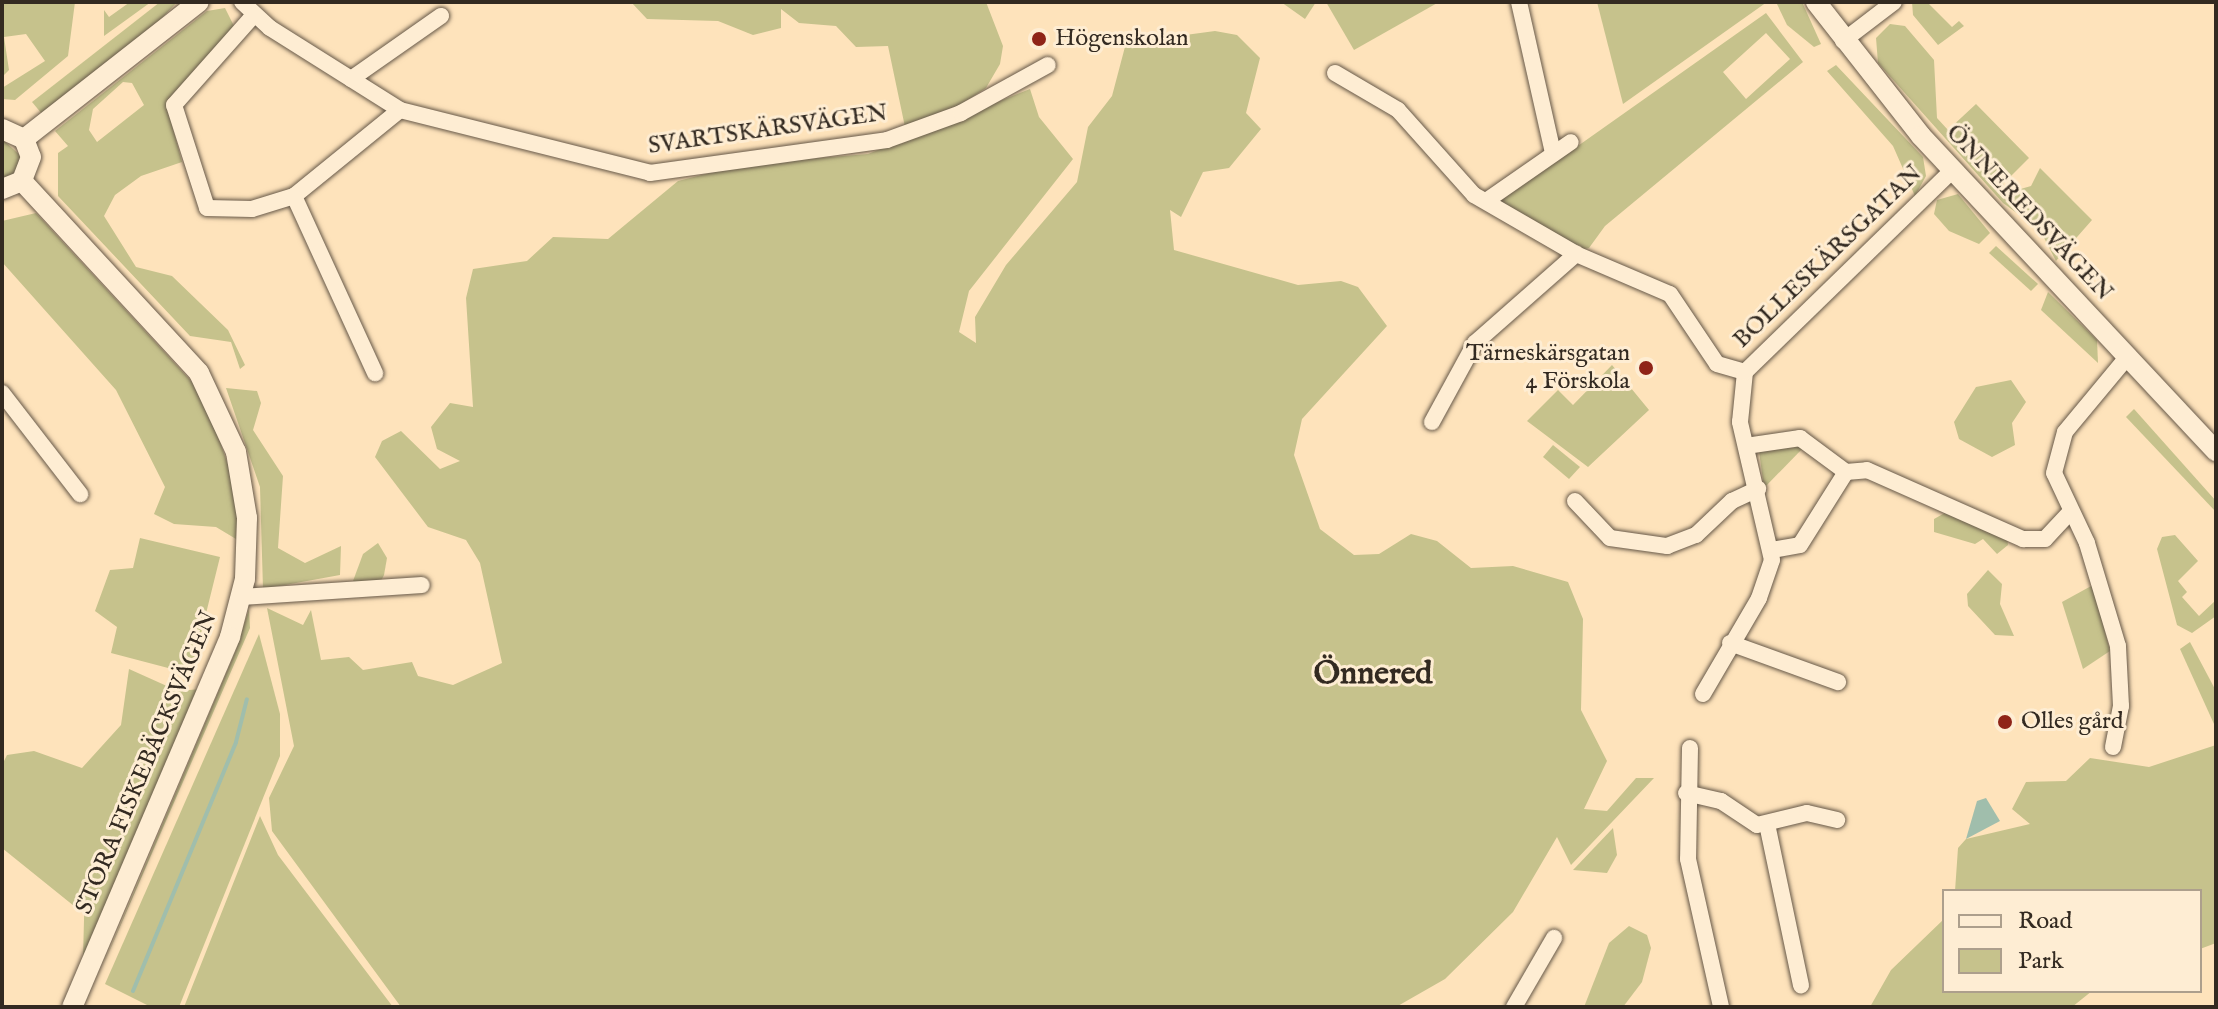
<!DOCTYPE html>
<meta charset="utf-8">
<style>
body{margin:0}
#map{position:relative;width:2218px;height:1009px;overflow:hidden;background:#fee3bb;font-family:"IM FELL English",serif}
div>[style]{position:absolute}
.green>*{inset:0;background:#c6c28c}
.water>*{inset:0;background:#a0beac}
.stream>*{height:4px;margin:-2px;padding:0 2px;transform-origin:2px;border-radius:2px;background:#a0beac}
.roads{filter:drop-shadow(0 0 2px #665848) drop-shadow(0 0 2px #665848)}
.minor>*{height:16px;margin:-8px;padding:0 8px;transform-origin:8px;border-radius:8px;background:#feedd3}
.tertiary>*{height:20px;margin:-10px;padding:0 10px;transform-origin:10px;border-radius:10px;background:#feedd3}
.dots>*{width:22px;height:22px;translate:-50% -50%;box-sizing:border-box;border:4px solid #feedd3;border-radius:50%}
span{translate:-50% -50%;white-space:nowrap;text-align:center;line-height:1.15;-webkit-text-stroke:6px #feedd3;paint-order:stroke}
.poi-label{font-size:24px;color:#332a21}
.left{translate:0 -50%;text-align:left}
.right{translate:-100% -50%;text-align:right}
.street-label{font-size:24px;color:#332a21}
.district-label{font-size:32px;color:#332a21;font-weight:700}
.frame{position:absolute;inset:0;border:4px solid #332a21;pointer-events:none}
.legend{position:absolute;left:1942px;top:889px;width:260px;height:104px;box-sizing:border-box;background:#feedd3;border:2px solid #ad9f8c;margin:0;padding:10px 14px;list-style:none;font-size:24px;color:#332a21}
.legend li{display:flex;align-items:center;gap:16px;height:40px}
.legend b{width:40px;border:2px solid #ad9f8c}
</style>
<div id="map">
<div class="green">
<div style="clip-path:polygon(2px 2px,75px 2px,68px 56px,15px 100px,2px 99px,2px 88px,45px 61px,26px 34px,4px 37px,9px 70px,2px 77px)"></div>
<div style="clip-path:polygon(130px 2px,151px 2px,104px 36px,104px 10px,109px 17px)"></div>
<div style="clip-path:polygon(160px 2px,177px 2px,139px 43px,42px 114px,32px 102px)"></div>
<div style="clip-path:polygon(631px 2px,986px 2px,1003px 46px,1000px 64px,986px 88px,951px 111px,905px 127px,888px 46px,856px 47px,836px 26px,799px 23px,781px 9px,781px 28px,753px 35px,718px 21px,647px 19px)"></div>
<div style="clip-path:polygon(1281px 2px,1316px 2px,1305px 19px)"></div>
<div style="clip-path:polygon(1326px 2px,1439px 2px,1354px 50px)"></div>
<div style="clip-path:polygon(1597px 2px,1767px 2px,1623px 104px)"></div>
<div style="clip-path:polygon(1776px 2px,1802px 2px,1821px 44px,1814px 47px,1787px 25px)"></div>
<div style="clip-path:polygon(1912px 2px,1927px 2px,1952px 27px,1959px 21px,1964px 26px,1938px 45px,1913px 15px)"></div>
<div style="clip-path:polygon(evenodd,225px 8px,235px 28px,166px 102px,182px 162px,141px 176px,115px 195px,104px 216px,136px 267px,172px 276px,228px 330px,245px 365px,240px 369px,231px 342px,190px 336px,58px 196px,58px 153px,68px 146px,55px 131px,207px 11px,225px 8px,123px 82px,132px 83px,144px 105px,97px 142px,89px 130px,93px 109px,123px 82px)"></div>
<div style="clip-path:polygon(evenodd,1766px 13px,1803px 62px,1605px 226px,1589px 248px,1580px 250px,1500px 201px,1766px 13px,1766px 33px,1790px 59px,1746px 99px,1723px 72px,1766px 33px)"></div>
<div style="clip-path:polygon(1890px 24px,1905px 26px,1934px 60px,1937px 118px,1948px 130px,1976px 104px,2029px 158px,2003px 184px,2010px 192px,2031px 186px,2040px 168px,2092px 220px,2056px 261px,2040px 230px,2003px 203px,1878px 63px,1876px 38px)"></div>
<div style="clip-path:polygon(1215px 31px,1237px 35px,1260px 58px,1246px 113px,1261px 129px,1229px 168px,1203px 172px,1181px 217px,1170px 210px,1174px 250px,1298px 285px,1341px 281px,1358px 287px,1387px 326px,1302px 419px,1294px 455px,1320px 529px,1354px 555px,1379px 554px,1411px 534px,1437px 541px,1471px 568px,1513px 566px,1568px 582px,1583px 619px,1581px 710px,1607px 761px,1584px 809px,1607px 811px,1636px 778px,1654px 778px,1571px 865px,1557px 837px,1513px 912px,1445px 979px,1396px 1007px,401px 1007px,272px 831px,269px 798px,294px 746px,267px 608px,303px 625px,311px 610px,321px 660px,349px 657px,363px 670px,412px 662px,418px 676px,453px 685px,502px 663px,480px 563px,466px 540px,428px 527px,375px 457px,382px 441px,401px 431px,440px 469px,460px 461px,437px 449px,431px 427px,450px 403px,473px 407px,466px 298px,473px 269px,527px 261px,553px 237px,608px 239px,678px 181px,745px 164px,868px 154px,1030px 89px,1039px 117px,1073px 159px,969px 291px,959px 332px,976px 343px,975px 317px,1006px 265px,1077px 182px,1088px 127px,1112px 96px,1126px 43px)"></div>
<div style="clip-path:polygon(1836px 65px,1923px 157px,1926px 176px,1915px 196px,1893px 146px,1827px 71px)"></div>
<div style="clip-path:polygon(2px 139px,22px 157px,17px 172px,2px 180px)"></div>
<div style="clip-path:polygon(1958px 194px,1990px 233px,1979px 244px,1949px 231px,1934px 214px,1937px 200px)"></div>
<div style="clip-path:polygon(36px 213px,204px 395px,239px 497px,236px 539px,216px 527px,174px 524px,154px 514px,165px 487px,116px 390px,2px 262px,2px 221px)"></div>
<div style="clip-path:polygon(1996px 246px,2038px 284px,2031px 291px,1989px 253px)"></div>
<div style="clip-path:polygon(2048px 292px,2097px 340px,2098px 363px,2041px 310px)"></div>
<div style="clip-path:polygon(1612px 365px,1649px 410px,1588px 467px,1527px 421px,1558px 390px,1573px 405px)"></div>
<div style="clip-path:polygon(2011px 380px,2026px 402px,2012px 423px,2015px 445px,1992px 457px,1959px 439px,1954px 422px,1976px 387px)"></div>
<div style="clip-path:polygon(226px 388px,257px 391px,261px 403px,253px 430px,283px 476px,278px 548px,305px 563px,341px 546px,340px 575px,263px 589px,260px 487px)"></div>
<div style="clip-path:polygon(2134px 409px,2216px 501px,2216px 512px,2126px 417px)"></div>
<div style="clip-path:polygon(1553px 445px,1580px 467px,1569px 479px,1543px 457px)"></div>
<div style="clip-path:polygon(1805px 446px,1764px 488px,1759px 451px)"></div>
<div style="clip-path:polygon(1952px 509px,2007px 538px,2008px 545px,1997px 554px,1983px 539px,1975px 544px,1934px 532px,1934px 519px)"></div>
<div style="clip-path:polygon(2175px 535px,2198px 561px,2178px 581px,2187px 592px,2182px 597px,2199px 616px,2216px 600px,2216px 616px,2192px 633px,2177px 625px,2157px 549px,2162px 537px)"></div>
<div style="clip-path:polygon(140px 538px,220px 557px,191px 674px,111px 653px,117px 627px,95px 611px,110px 570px,133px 568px)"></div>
<div style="clip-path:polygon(378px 543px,387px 558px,384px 575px,379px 585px,359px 586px,353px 581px,363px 554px)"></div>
<div style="clip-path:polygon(1988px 570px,2002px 584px,2000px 604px,2014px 636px,1995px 635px,1968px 606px,1967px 594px)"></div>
<div style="clip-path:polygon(2093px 585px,2110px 651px,2083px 669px,2062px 602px)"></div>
<div style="clip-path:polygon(249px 609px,250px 628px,102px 968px,236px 650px)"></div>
<div style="clip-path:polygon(259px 634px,280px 714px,280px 756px,179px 1007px,151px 1007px,105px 984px)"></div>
<div style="clip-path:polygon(2190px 642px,2216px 691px,2214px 724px,2180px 649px)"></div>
<div style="clip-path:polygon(129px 669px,178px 691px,201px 689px,83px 958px,85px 881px,74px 906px,2px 848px,2px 765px,7px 755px,34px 751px,82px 768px,121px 725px)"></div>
<div style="clip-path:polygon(2216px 745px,2216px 943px,2200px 949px,2200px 891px,1955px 891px,1958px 848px,1966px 839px,2030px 824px,2012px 809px,2026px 782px,2066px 781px,2090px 758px,2149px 767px)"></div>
<div style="clip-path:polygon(260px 816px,278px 855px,393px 1007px,184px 1007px)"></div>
<div style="clip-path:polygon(1613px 828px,1617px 855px,1607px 873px,1573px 870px)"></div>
<div style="clip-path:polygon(1944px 919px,1944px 991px,2092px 991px,2072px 1007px,1870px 1007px,1891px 970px)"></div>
<div style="clip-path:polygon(1629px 926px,1647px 935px,1651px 948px,1642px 982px,1623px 1007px,1584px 1007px,1609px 943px)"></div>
</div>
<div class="water">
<div style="clip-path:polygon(1986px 798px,2000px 821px,1966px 839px,1977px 801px)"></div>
</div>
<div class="stream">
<div style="left:133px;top:991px;width:269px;rotate:-67.5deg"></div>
<div style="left:236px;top:742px;width:44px;rotate:-75.7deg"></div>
</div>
<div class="roads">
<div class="minor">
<div style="left:242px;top:2px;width:38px;rotate:43deg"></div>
<div style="left:270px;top:28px;width:154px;rotate:32.2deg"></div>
<div style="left:400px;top:110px;width:258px;rotate:14.1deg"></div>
<div style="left:650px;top:173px;width:239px;rotate:-7.9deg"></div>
<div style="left:887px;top:140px;width:79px;rotate:-20deg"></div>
<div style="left:961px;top:113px;width:99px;rotate:-28.9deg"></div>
<div style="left:1519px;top:2px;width:155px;rotate:77.3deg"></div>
<div style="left:253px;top:16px;width:119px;rotate:131.6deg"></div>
<div style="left:174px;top:105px;width:108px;rotate:72.2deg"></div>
<div style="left:207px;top:208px;width:45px;rotate:1.3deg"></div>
<div style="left:252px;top:209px;width:44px;rotate:-17.2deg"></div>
<div style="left:294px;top:196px;width:136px;rotate:-39.1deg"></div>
<div style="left:1843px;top:41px;width:64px;rotate:-37.4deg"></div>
<div style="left:1335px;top:73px;width:73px;rotate:30.4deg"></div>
<div style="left:1398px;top:110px;width:114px;rotate:48.2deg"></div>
<div style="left:1474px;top:195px;width:118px;rotate:30deg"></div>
<div style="left:1576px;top:254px;width:102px;rotate:23.1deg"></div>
<div style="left:1670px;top:294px;width:84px;rotate:56.1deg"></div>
<div style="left:1717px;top:364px;width:29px;rotate:16deg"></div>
<div style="left:351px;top:79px;width:110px;rotate:-35deg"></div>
<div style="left:294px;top:196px;width:195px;rotate:65.4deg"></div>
<div style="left:1486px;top:201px;width:103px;rotate:-34.8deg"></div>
<div style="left:2px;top:393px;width:128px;rotate:52.3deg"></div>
<div style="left:1432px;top:422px;width:90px;rotate:-61.4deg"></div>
<div style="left:1475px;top:343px;width:135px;rotate:-41.4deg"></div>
<div style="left:1746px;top:446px;width:55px;rotate:-8.4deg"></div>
<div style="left:1800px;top:438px;width:57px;rotate:36.5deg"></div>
<div style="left:1846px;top:472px;width:21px;rotate:-5deg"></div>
<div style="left:1867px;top:470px;width:171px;rotate:23.9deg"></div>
<div style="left:2023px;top:539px;width:22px"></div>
<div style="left:2045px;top:539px;width:34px;rotate:-47deg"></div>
<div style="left:1575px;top:501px;width:51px;rotate:46.6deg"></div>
<div style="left:1610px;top:538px;width:58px;rotate:8deg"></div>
<div style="left:1667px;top:546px;width:31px;rotate:-21deg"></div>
<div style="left:1696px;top:535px;width:50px;rotate:-43.4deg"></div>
<div style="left:1732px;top:501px;width:29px;rotate:-25deg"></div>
<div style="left:1772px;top:550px;width:28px;rotate:-10deg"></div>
<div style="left:1800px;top:545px;width:86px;rotate:-57.8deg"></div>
<div style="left:242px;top:597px;width:180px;rotate:-3.8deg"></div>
<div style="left:1730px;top:643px;width:115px;rotate:19.9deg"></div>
<div style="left:1703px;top:694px;width:111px;rotate:-59.7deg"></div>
<div style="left:1759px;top:598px;width:40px;rotate:-71.1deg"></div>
<div style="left:1772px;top:560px;width:142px;rotate:-103.1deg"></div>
<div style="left:1740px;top:422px;width:50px;rotate:-84.3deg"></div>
<div style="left:1745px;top:372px;width:290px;rotate:-44.2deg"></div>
<div style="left:2113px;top:747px;width:42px;rotate:-79deg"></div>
<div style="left:2121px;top:706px;width:60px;rotate:-92.9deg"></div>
<div style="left:2118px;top:646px;width:108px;rotate:-106.8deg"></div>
<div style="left:2087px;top:543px;width:77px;rotate:-115.2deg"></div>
<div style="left:2054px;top:473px;width:42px;rotate:-75deg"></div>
<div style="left:2065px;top:432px;width:99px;rotate:-50.3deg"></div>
<div style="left:1690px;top:748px;width:111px;rotate:91deg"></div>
<div style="left:1688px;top:859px;width:152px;rotate:77.4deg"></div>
<div style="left:1686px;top:793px;width:36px;rotate:13deg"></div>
<div style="left:1721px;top:801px;width:43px;rotate:33.7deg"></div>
<div style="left:1757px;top:825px;width:51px;rotate:-13.5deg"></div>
<div style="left:1807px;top:813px;width:31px;rotate:13deg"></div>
<div style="left:1767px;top:824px;width:165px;rotate:78.1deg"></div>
<div style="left:1514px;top:1007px;width:80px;rotate:-59.9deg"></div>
</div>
<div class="tertiary">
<div style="left:1816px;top:2px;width:170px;rotate:51.9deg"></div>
<div style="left:1921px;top:136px;width:432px;rotate:46.9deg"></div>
<div style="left:2px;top:129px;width:24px;rotate:24deg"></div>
<div style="left:24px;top:139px;width:19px;rotate:69deg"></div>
<div style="left:31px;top:157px;width:26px;rotate:111deg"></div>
<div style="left:22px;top:181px;width:22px;rotate:158deg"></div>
<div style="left:24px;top:139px;width:222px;rotate:-38.1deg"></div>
<div style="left:22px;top:181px;width:261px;rotate:47.3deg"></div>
<div style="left:199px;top:373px;width:87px;rotate:64.9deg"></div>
<div style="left:236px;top:452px;width:67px;rotate:80.5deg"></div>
<div style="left:247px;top:518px;width:61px;rotate:91.9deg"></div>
<div style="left:245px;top:579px;width:60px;rotate:104.5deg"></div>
<div style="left:230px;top:637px;width:402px;rotate:113.1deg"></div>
</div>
</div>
<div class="dots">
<div style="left:1039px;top:39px;background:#8f2418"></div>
<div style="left:1646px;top:368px;background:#8f2418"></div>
<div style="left:2005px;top:722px;background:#8f2418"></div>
</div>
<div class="poi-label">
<span class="left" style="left:1055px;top:39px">Högenskolan</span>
<span class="right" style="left:1630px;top:368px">Tärneskärsgatan<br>4 Förskola</span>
<span class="left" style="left:2021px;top:722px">Olles gård</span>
</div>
<div class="street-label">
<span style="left:768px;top:130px;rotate:-8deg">SVARTSKÄRSVÄGEN</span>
<span style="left:2029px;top:213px;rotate:47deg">ÖNNEREDSVÄGEN</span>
<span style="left:1828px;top:257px;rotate:-44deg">BOLLESKÄRSGATAN</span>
<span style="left:147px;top:763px;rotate:-67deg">STORA FISKEBÄCKSVÄGEN</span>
</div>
<div class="district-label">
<span style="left:1373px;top:675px">Önnered</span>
</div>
<div class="frame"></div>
<ul class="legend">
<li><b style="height:10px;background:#feedd3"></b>Road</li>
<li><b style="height:22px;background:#c6c28c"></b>Park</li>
</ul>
</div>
